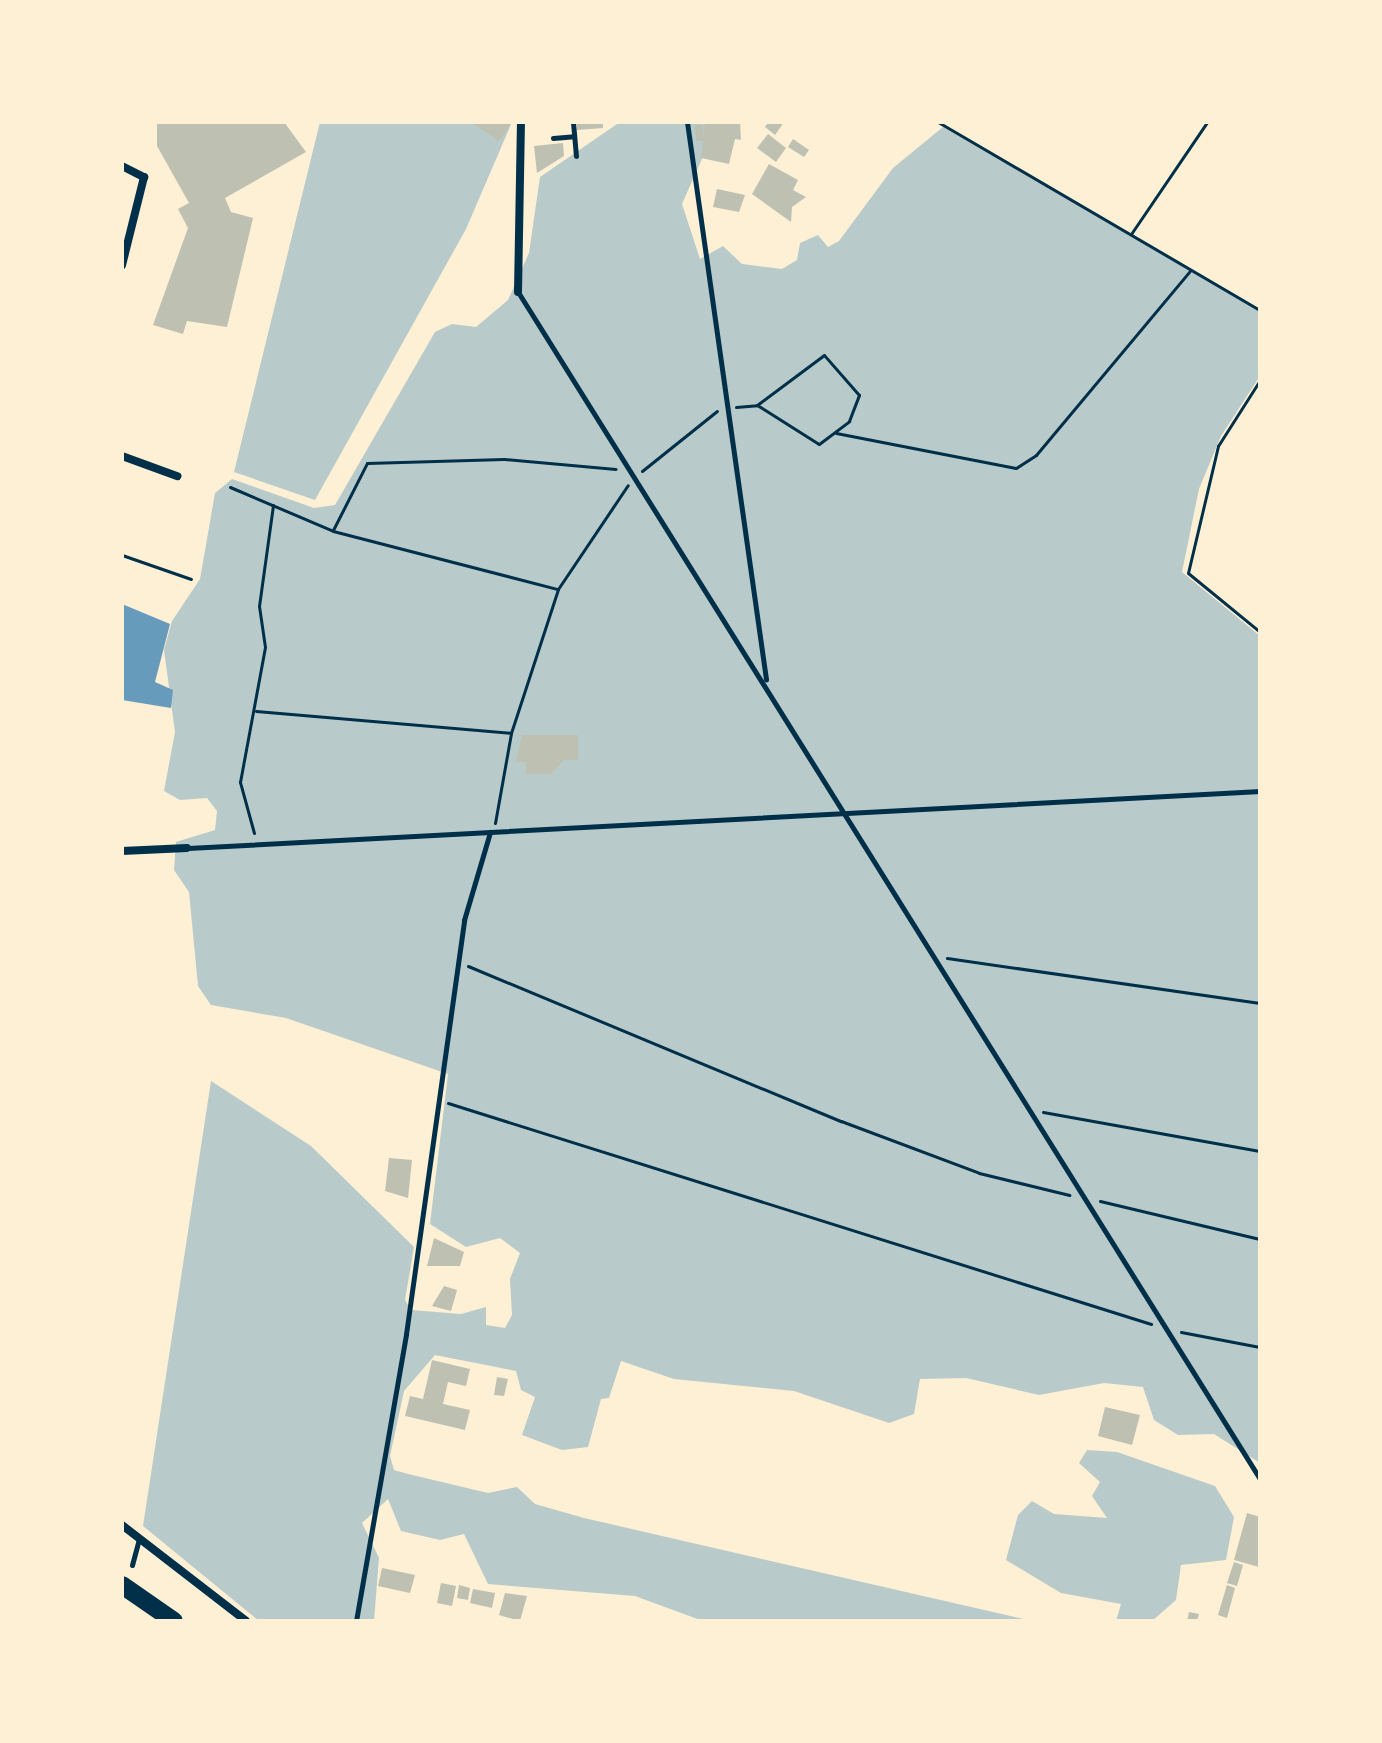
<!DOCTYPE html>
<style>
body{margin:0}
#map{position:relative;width:1382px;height:1743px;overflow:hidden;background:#fdf0d5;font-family:Arial,sans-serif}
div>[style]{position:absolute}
.green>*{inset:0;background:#b9caca}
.water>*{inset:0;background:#669bbc}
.building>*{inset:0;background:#bec0b2}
.path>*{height:3px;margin:-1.5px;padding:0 1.5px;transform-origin:1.5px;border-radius:1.5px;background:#003049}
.service>*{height:5px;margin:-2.5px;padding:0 2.5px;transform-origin:2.5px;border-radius:2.5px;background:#003049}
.minor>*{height:8px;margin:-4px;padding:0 4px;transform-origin:4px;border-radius:4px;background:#003049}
.motorway>*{height:18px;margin:-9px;padding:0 9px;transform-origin:9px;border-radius:9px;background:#003049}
span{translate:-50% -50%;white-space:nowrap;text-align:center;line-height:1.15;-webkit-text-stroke:6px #fdf0d5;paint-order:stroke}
.frame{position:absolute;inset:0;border:124px solid #fdf0d5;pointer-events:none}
</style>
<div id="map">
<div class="green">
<div style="clip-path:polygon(320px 122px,512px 122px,466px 229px,315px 500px,234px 472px)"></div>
<div style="clip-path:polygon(620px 122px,706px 122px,705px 152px,682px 204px,700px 259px,723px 246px,742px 264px,782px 269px,797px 260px,800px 243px,818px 235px,828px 247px,839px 241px,893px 168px,943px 127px,1260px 311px,1260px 376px,1221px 436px,1199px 489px,1182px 572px,1260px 636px,1260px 1463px,1214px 1434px,1178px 1435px,1154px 1420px,1143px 1387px,1104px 1383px,1039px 1395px,966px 1378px,920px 1379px,914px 1414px,889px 1423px,794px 1391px,674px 1379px,621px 1361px,609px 1398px,601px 1399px,588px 1447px,562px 1450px,522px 1435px,535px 1397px,521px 1390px,516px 1371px,435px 1355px,404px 1391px,390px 1456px,394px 1470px,408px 1474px,488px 1493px,517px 1487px,535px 1504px,584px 1518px,1032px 1621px,703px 1621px,635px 1596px,488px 1584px,464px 1534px,440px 1540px,401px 1531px,388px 1499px,362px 1523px,379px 1558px,374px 1621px,259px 1621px,143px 1526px,211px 1081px,311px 1146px,414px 1247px,405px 1300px,411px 1310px,461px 1314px,486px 1307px,486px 1325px,505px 1328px,512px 1315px,510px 1279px,520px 1253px,500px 1238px,466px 1247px,430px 1224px,448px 1074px,286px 1018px,211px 1005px,198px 986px,189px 892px,174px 870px,176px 842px,215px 830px,217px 811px,207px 798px,180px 800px,164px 791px,175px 732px,164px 650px,172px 621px,200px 579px,215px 493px,232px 479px,314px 508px,335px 505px,435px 332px,452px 324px,476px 327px,508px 300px,529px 253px,540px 177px)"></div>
<div style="clip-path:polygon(1087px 1450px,1117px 1452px,1215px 1486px,1234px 1517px,1226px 1560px,1181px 1565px,1176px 1600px,1152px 1621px,1116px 1621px,1121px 1604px,1061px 1593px,1006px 1560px,1018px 1515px,1032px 1501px,1054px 1514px,1107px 1518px,1092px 1496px,1100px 1482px,1079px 1463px)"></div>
</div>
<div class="water">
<div style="clip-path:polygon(122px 604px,170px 624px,155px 682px,173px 690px,171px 708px,122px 700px)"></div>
</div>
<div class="building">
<div style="clip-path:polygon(157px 122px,284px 122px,306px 152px,225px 198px,231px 212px,253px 218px,227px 327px,187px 321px,183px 334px,153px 325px,188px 228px,178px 209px,189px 203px,157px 146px)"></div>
<div style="clip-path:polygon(471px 122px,512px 122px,499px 141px)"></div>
<div style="clip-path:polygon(577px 122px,603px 122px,603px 128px,577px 130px)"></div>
<div style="clip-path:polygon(705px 122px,740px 122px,741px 140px,735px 139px,729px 164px,701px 158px)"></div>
<div style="clip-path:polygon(768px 122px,784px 122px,775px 135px,765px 127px)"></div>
<div style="clip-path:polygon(695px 125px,703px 125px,704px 141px,696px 141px)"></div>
<div style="clip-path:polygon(768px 134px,786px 148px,776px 162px,757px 148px)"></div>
<div style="clip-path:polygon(793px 139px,809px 150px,804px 157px,788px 147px)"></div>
<div style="clip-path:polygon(563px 143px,564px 156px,537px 173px,534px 146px)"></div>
<div style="clip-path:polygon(769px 164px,798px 180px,793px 190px,806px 197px,792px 207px,791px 222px,752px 194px)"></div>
<div style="clip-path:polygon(717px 189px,745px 195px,739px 212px,713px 207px)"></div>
<div style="clip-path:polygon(522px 735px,578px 735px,578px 760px,564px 760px,551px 774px,526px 774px,526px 762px,516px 762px)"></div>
<div style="clip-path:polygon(389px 1158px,412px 1160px,408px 1198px,385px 1191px)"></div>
<div style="clip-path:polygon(434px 1238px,464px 1252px,460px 1266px,427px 1266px)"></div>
<div style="clip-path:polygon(444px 1286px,457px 1290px,451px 1311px,432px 1306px)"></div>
<div style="clip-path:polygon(432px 1360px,470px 1369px,466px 1386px,448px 1382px,443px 1404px,470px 1410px,465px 1430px,405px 1416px,410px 1396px,423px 1399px)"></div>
<div style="clip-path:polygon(497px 1377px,508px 1379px,504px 1396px,494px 1395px)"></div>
<div style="clip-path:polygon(1105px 1407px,1140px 1415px,1132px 1445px,1098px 1436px)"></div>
<div style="clip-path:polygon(1247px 1513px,1260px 1517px,1259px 1567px,1234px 1560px)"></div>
<div style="clip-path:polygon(1234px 1562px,1243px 1565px,1237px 1586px,1227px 1583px)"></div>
<div style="clip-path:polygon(382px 1568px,415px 1575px,410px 1593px,378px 1586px)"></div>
<div style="clip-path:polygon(441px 1583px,456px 1586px,452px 1606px,437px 1603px)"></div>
<div style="clip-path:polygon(459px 1585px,470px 1588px,468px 1600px,457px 1598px)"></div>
<div style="clip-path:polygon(1227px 1585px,1235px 1588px,1227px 1618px,1218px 1615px)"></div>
<div style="clip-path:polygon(473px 1589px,495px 1593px,492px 1608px,470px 1603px)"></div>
<div style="clip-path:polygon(505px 1593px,527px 1596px,520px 1621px,499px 1615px)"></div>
<div style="clip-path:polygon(1189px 1612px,1199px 1614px,1197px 1621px,1187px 1621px)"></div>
</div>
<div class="path">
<div style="left:938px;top:122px;width:373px;rotate:30.3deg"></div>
<div style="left:1131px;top:234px;width:135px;rotate:-55.8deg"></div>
<div style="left:1260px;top:380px;width:78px;rotate:122.5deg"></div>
<div style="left:1218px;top:446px;width:130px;rotate:103.3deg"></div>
<div style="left:1188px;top:573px;width:93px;rotate:39.3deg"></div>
<div style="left:736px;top:407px;width:21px;rotate:-5deg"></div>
<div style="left:757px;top:405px;width:73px;rotate:32.2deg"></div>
<div style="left:819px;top:444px;width:38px;rotate:-37deg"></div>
<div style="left:849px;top:421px;width:28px;rotate:-69deg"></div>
<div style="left:859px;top:395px;width:53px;rotate:-131.2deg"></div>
<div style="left:824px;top:355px;width:84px;rotate:143.3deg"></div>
<div style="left:836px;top:433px;width:183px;rotate:11deg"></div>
<div style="left:1016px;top:468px;width:24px;rotate:-33deg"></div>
<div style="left:1036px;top:455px;width:240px;rotate:-50.1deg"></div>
<div style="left:642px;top:471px;width:96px;rotate:-38.7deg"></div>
<div style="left:230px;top:487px;width:112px;rotate:23.1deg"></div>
<div style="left:333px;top:531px;width:232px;rotate:14.5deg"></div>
<div style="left:333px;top:530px;width:75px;rotate:-63.1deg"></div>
<div style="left:367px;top:463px;width:137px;rotate:-1.7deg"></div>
<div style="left:504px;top:459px;width:112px;rotate:5.1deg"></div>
<div style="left:122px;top:555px;width:73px;rotate:19.2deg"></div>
<div style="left:256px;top:711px;width:256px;rotate:4.9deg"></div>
<div style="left:495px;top:823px;width:91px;rotate:-79.9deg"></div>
<div style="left:511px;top:733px;width:151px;rotate:-71.9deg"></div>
<div style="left:558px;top:589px;width:125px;rotate:-56.1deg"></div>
<div style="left:254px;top:833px;width:53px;rotate:-105.4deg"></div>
<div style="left:240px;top:782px;width:137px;rotate:-79.5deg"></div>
<div style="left:265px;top:647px;width:41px;rotate:-98.3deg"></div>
<div style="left:259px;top:606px;width:102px;rotate:-82.1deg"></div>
<div style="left:947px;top:958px;width:316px;rotate:8.2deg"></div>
<div style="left:468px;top:966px;width:404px;rotate:22.6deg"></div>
<div style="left:841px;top:1121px;width:147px;rotate:20.6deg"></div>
<div style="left:979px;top:1173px;width:93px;rotate:13.7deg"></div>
<div style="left:448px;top:1103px;width:737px;rotate:17.45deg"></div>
<div style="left:1043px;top:1112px;width:220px;rotate:10.2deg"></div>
<div style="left:1100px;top:1201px;width:164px;rotate:13.4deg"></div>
<div style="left:1181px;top:1332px;width:80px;rotate:10.8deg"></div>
</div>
<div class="service">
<div style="left:573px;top:122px;width:34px;rotate:85deg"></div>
<div style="left:687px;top:122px;width:563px;rotate:81.93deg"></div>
<div style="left:553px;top:138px;width:21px;rotate:-5deg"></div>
<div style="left:518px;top:292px;width:1400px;rotate:57.99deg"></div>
<div style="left:188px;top:848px;width:1074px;rotate:-3.04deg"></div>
<div style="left:132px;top:1565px;width:27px;rotate:-75deg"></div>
<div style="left:356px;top:1621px;width:291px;rotate:-80.1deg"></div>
<div style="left:406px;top:1334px;width:418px;rotate:-82deg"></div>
<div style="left:464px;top:920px;width:92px;rotate:-73.5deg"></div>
</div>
<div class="minor">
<div style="left:122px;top:166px;width:25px;rotate:27deg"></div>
<div style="left:144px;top:177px;width:91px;rotate:104deg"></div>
<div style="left:518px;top:292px;width:170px;rotate:-89deg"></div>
<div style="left:122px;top:456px;width:59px;rotate:20deg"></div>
<div style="left:122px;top:851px;width:65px;rotate:-2.6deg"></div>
<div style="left:122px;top:1525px;width:157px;rotate:37.7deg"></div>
</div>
<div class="motorway">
<div style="left:122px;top:1585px;width:63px;rotate:34.7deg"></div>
</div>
<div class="frame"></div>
</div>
